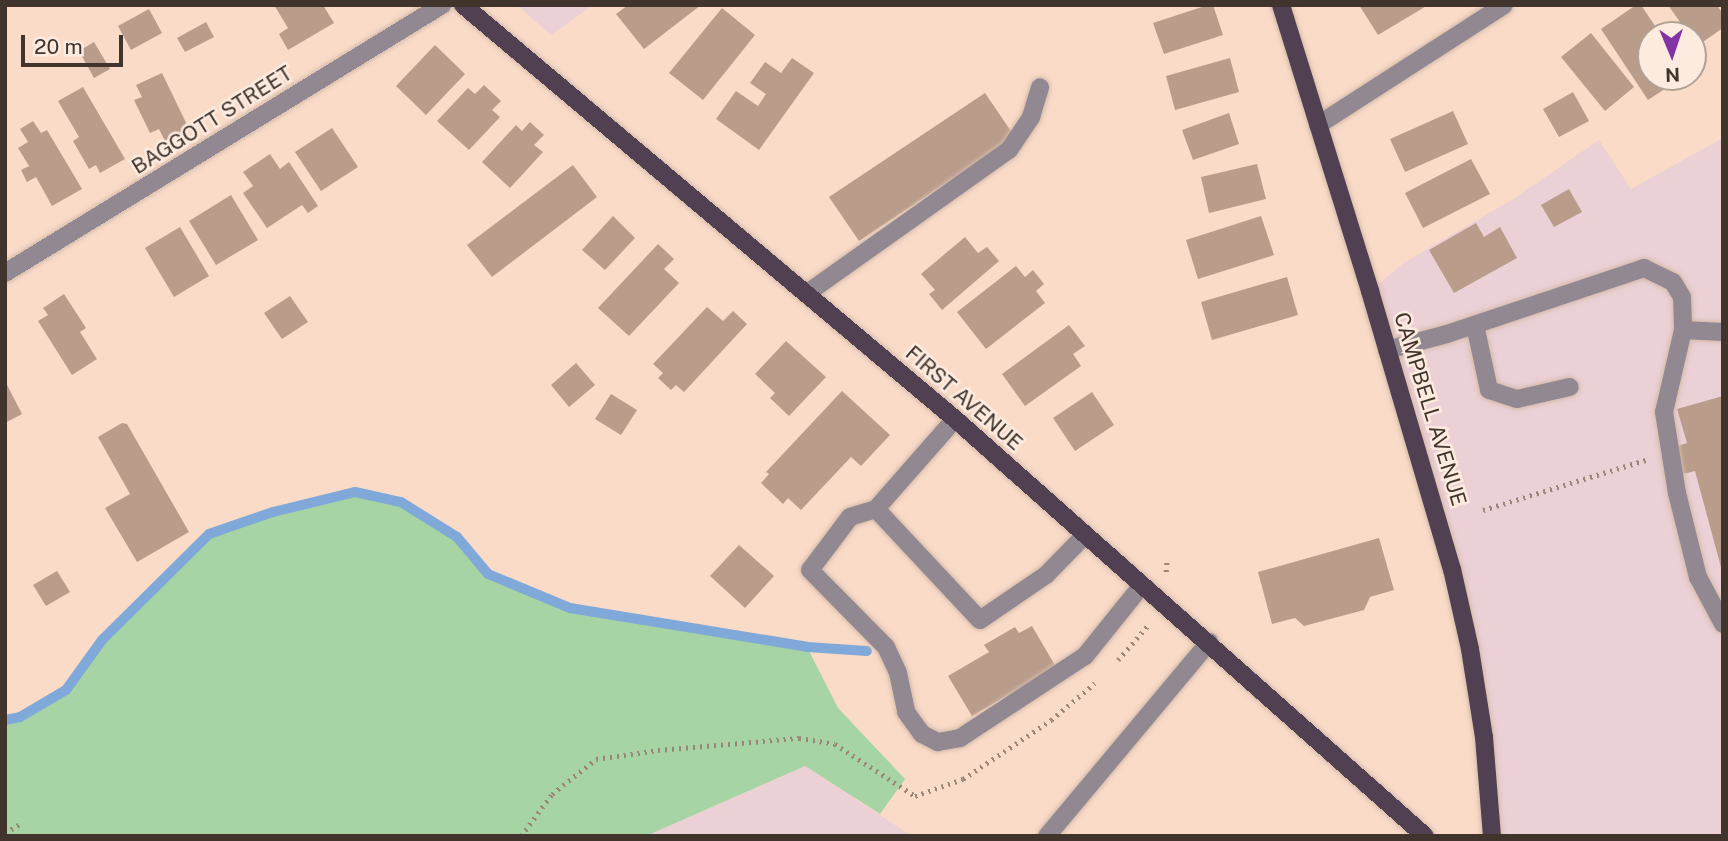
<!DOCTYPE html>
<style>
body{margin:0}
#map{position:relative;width:1728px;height:841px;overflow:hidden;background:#f9dbc8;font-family:"Public Sans",sans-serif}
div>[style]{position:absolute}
.education>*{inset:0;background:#ebd0d5}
.green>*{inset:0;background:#a6d4a4}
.stream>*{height:10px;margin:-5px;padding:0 5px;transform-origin:5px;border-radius:5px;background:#80a9d9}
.building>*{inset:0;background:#b99c8a}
.path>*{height:4.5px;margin-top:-2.25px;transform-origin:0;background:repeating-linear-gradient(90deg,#9a8678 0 2px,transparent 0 7px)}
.roads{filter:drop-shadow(0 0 2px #d4baa9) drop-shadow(0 0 2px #d4baa9)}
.minor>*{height:18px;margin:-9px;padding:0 9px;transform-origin:9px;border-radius:9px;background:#928892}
.major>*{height:18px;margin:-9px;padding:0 9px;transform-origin:9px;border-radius:9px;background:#504051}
span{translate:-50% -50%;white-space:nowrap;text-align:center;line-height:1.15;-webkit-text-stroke:5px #fdebdf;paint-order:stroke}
.street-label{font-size:21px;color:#40342c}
.frame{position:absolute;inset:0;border:7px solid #40342c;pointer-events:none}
.north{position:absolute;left:1637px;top:21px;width:70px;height:70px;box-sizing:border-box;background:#fdebdf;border:2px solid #b1a297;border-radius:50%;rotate:178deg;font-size:19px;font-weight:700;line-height:28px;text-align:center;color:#40342c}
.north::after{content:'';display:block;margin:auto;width:24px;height:32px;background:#8133a3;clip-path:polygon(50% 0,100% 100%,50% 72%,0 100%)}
.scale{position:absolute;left:21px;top:35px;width:102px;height:32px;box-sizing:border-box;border:4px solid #40342c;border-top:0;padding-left:9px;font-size:21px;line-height:24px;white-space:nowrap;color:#40342c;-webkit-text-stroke:5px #fdebdf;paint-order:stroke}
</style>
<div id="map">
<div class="education">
<div style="clip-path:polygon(517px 5px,593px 5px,551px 35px)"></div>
<div style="clip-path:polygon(1723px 138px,1723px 836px,1492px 836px,1470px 649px,1370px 291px,1405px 262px,1515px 198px,1599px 140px,1631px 189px)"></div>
<div style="clip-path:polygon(805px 766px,912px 836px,646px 836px)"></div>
</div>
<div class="green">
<div style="clip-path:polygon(355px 492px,401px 502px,457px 537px,488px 574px,570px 608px,807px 647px,838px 708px,905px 779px,880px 814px,805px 766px,646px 836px,5px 836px,5px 720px,20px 717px,66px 690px,102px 640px,209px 534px,273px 512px)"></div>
</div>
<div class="stream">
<div style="left:5px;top:720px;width:15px;rotate:-11deg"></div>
<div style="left:20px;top:717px;width:53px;rotate:-30.4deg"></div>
<div style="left:66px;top:690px;width:62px;rotate:-54.2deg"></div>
<div style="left:102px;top:640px;width:151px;rotate:-44.7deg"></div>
<div style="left:209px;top:534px;width:68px;rotate:-19deg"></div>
<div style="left:273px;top:512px;width:84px;rotate:-13.7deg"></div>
<div style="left:355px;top:492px;width:47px;rotate:12.3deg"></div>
<div style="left:401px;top:502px;width:66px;rotate:32deg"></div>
<div style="left:457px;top:537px;width:48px;rotate:50deg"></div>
<div style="left:488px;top:574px;width:89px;rotate:22.5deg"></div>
<div style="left:570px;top:608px;width:240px;rotate:9.3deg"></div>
<div style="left:807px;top:647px;width:60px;rotate:3.8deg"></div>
</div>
<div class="building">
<div style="clip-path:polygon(274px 5px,323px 5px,334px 23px,288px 50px,279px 34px,288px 28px)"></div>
<div style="clip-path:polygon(628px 5px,701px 5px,644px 49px,616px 14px)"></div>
<div style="clip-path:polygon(1208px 5px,1213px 5px,1223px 35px,1164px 54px,1153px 23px)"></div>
<div style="clip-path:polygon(1359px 5px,1428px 5px,1378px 35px)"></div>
<div style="clip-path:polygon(1636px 5px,1641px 5px,1661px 35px,1651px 35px,1651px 77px,1683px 77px,1648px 100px,1601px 29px)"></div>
<div style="clip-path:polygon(1668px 5px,1717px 5px,1723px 14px,1723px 28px,1697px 46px,1693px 35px,1689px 35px)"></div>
<div style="clip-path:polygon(722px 8px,755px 35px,703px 100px,669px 73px)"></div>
<div style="clip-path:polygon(149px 9px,162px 33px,131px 50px,118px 26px)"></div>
<div style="clip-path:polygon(206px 22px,214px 37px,185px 52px,177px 38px)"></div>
<div style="clip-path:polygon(1591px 33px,1634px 87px,1605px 111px,1561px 57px)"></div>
<div style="clip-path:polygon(94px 42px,110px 69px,94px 78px,79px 51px)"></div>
<div style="clip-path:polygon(435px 45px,465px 74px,426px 115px,396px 86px)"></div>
<div style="clip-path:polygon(792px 58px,814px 73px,759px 150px,716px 119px,736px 91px,758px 106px,766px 94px,750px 83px,765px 62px,781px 73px)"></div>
<div style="clip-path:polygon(1230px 58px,1239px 92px,1175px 110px,1166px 76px)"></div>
<div style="clip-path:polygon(162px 73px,189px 129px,165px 141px,159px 129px,150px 133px,134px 100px,142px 97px,136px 85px)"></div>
<div style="clip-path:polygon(484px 85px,501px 101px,492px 110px,500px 117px,469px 150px,437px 121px,468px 88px,475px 94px)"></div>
<div style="clip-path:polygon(83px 87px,125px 159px,100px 173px,96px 165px,89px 169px,73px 141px,79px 137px,58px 101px)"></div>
<div style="clip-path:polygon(1573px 92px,1589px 121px,1559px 137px,1543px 109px)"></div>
<div style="clip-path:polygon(985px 93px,1015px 137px,859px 241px,829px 197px)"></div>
<div style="clip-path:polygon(1453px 111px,1468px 144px,1405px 172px,1390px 139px)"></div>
<div style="clip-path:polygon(1229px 113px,1239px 144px,1193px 160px,1182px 130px)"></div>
<div style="clip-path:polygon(33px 121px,41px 133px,47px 130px,82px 189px,52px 206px,36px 177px,27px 182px,21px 170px,29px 166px,18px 148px,28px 142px,20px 129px)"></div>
<div style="clip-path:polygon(530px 122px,544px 135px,534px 145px,543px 152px,510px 188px,482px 162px,516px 125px,522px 131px)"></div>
<div style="clip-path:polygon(332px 128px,358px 167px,321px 191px,295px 152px)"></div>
<div style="clip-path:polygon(270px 154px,280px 169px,289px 162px,318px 206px,308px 213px,302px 205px,267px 228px,243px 193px,253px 186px,243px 172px)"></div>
<div style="clip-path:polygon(1471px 159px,1490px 194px,1423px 228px,1405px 193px)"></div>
<div style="clip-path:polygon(1257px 164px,1266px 199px,1209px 213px,1201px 177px)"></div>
<div style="clip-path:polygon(573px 165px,597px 197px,492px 277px,467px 245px)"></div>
<div style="clip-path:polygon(1569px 189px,1582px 212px,1554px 227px,1541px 205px)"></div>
<div style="clip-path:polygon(231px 195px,258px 240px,216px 265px,189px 221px)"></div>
<div style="clip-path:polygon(613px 216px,635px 238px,605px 270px,582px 250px)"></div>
<div style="clip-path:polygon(1261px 216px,1274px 255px,1198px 279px,1186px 240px)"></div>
<div style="clip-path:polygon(1476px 223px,1484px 237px,1500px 227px,1517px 258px,1454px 293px,1429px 250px)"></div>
<div style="clip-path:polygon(180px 227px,209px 276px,174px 297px,145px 248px)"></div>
<div style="clip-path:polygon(965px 237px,978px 253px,987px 247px,999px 261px,942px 310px,929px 294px,935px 290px,921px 274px)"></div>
<div style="clip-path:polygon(658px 244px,674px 259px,664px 269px,679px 283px,629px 336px,598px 308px)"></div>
<div style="clip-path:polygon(1016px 266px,1025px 277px,1033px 270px,1044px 284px,1036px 291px,1045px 303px,986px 349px,957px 312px)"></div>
<div style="clip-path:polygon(1287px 277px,1298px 315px,1212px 340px,1201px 302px)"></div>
<div style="clip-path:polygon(64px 294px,86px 328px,80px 332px,97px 359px,72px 375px,38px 321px,48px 315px,43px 308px)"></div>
<div style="clip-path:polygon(290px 296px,308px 322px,282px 339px,264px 313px)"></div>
<div style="clip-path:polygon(707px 307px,723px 321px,733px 311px,747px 324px,684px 392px,676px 385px,671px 390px,658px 378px,663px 373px,653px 364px)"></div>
<div style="clip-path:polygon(1069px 325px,1085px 346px,1073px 354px,1081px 366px,1025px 406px,1002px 374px)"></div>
<div style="clip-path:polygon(786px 341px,826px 377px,789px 416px,770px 398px,775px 393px,755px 374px)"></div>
<div style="clip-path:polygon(576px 363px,595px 385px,569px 407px,551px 385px)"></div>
<div style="clip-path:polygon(5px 381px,22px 414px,5px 423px)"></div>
<div style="clip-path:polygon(842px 391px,890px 435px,861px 466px,851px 457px,801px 510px,788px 498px,783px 504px,761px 483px,769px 474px,766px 472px)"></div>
<div style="clip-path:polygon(1092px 392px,1114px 425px,1075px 451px,1053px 418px)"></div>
<div style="clip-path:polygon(611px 394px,637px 410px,621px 435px,595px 419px)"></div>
<div style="clip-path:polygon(1723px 396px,1723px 571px,1722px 571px,1695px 471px,1683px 474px,1675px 447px,1687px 443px,1677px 409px)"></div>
<div style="clip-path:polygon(122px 423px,127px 424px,189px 532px,137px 562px,105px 508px,130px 494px,98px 437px)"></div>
<div style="clip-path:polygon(1379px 538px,1394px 590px,1370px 597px,1364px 610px,1304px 626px,1295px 618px,1272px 624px,1258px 572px)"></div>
<div style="clip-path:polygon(739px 545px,774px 576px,745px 608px,710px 576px)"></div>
<div style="clip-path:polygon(57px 571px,70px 592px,46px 606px,33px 585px)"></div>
<div style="clip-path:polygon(1032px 626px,1056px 667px,972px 716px,948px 676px,989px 652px,984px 645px,1015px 627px,1019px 633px)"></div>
</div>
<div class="path">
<div style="left:1483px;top:510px;width:170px;rotate:-17.1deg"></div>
<div style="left:1166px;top:572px;width:13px;rotate:-86deg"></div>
<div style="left:1118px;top:660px;width:48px;rotate:-49.3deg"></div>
<div style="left:5px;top:833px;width:17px;rotate:-31deg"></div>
<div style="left:521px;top:836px;width:52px;rotate:-53.6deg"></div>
<div style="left:552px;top:794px;width:56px;rotate:-38.5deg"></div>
<div style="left:596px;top:759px;width:63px;rotate:-8.3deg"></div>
<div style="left:658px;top:750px;width:142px;rotate:-4.9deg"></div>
<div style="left:799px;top:738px;width:36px;rotate:9deg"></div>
<div style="left:835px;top:744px;width:95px;rotate:33deg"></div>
<div style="left:915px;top:796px;width:51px;rotate:-19.5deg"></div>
<div style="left:963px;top:779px;width:106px;rotate:-33.8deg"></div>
<div style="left:1051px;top:720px;width:57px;rotate:-40.1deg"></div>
</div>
<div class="roads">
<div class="minor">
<div style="left:1318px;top:125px;width:221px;rotate:-32.8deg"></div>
<div style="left:5px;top:273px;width:513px;rotate:-31.52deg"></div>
<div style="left:806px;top:294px;width:249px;rotate:-35.4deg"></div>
<div style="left:1009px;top:150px;width:40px;rotate:-56deg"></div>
<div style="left:1031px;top:117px;width:31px;rotate:-73deg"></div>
<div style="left:1475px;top:325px;width:66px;rotate:77.8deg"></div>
<div style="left:1489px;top:390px;width:29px;rotate:18deg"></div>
<div style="left:1517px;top:399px;width:54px;rotate:-12.8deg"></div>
<div style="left:1683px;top:330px;width:40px;rotate:2.9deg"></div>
<div style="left:1387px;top:350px;width:62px;rotate:-14.9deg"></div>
<div style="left:1447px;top:334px;width:208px;rotate:-18.5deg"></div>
<div style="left:1644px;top:268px;width:32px;rotate:26deg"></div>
<div style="left:1673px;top:282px;width:17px;rotate:59deg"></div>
<div style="left:1682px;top:297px;width:33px;rotate:88deg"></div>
<div style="left:1683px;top:330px;width:84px;rotate:103deg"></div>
<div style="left:1664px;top:412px;width:82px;rotate:80.9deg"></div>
<div style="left:1677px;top:493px;width:87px;rotate:76deg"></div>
<div style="left:1698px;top:577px;width:53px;rotate:62deg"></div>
<div style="left:955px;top:419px;width:120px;rotate:131.3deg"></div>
<div style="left:876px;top:509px;width:27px;rotate:163deg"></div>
<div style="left:850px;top:517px;width:66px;rotate:127deg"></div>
<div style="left:810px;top:570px;width:108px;rotate:45.4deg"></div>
<div style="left:886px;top:647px;width:29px;rotate:65deg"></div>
<div style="left:898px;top:673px;width:40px;rotate:78deg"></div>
<div style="left:906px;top:712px;width:27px;rotate:54deg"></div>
<div style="left:922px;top:734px;width:18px;rotate:27deg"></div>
<div style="left:938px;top:742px;width:22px;rotate:-10deg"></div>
<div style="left:960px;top:738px;width:149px;rotate:-33.3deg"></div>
<div style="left:1085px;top:656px;width:91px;rotate:-51.2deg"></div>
<div style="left:876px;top:509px;width:152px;rotate:46.9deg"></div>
<div style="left:980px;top:620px;width:80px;rotate:-34.3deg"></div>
<div style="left:1046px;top:575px;width:56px;rotate:-45.7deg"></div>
<div style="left:1047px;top:836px;width:253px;rotate:-50.1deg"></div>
</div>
<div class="major">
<div style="left:463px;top:5px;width:643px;rotate:40.08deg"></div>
<div style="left:955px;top:419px;width:628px;rotate:41.58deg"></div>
<div style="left:1281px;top:5px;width:300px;rotate:72.7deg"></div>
<div style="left:1370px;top:291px;width:290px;rotate:73.6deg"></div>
<div style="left:1452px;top:569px;width:82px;rotate:77.3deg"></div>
<div style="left:1470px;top:649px;width:89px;rotate:81deg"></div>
<div style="left:1484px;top:737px;width:99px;rotate:85.4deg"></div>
</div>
</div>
<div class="street-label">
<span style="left:212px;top:120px;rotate:-32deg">BAGGOTT STREET</span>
<span style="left:964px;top:398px;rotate:41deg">FIRST AVENUE</span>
<span style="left:1430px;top:409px;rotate:73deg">CAMPBELL AVENUE</span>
</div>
<div class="frame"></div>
<div class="north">N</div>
<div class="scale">20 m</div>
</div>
